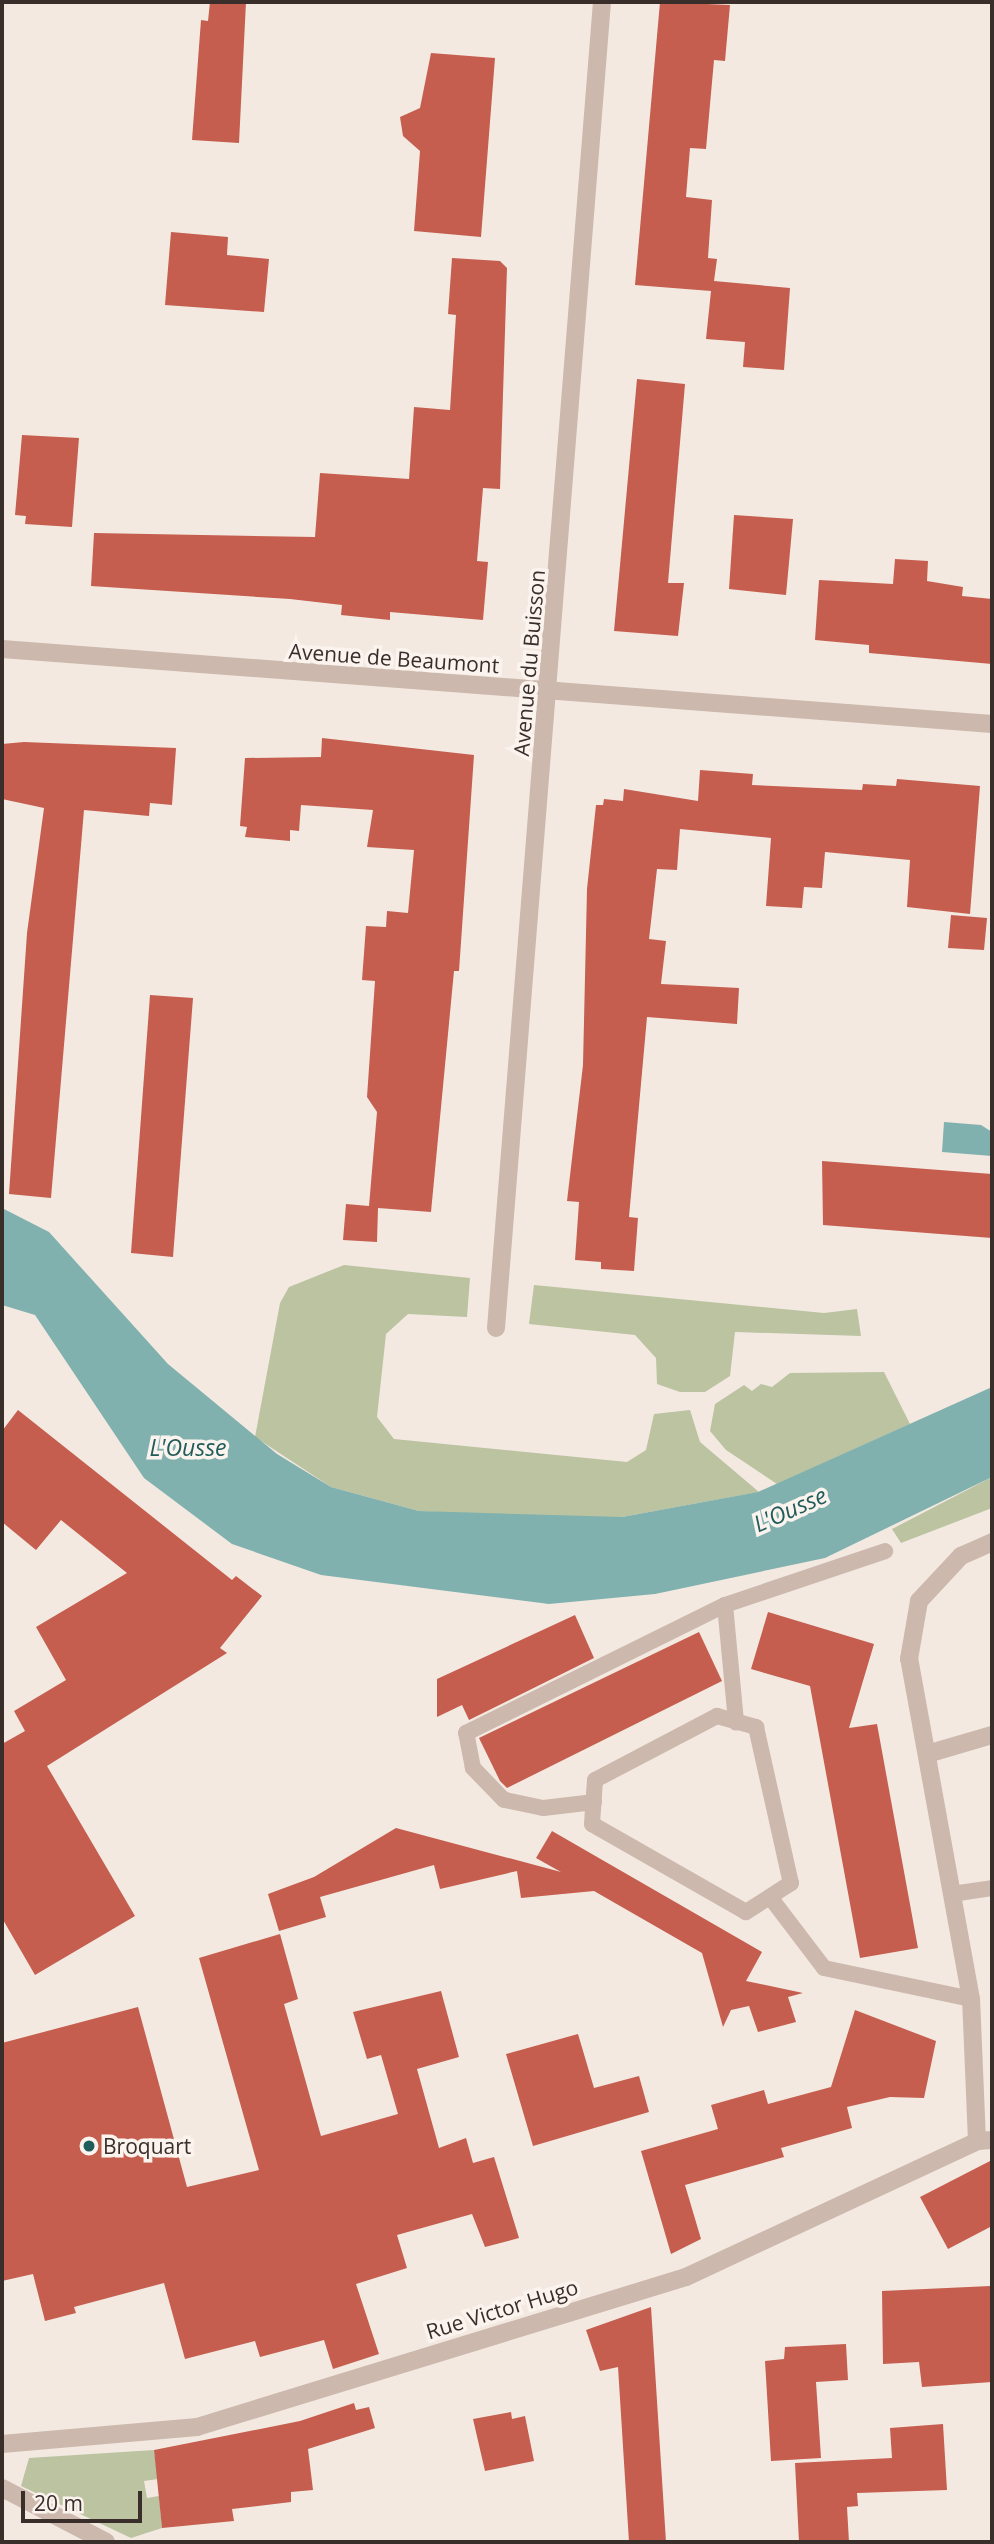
<!DOCTYPE html>
<style>
body{margin:0}
#map{position:relative;width:994px;height:2544px;overflow:hidden;background:#f3e9e1;font-family:"Open Sans",sans-serif}
div>[style]{position:absolute}
.green>*{inset:0;background:#bbc3a1}
.water>*{inset:0;background:#80b1ae}
.building>*{inset:0;background:#c55e4e}
.service>*{height:16px;margin:-8px;padding:0 8px;transform-origin:8px;border-radius:8px;background:#ccb8ac}
.minor>*{height:18px;margin:-9px;padding:0 9px;transform-origin:9px;border-radius:9px;background:#ccb8ac}
.dots>*{width:19px;height:19px;translate:-50% -50%;box-sizing:border-box;border:4px solid #fbf3ee;border-radius:50%}
span{translate:-50% -50%;white-space:nowrap;text-align:center;line-height:1.15;-webkit-text-stroke:7px #fbf3ee;paint-order:stroke}
.street-label{font-size:21px;color:#3a2e2b}
.poi-label{font-size:21px;color:#3a2e2b}
.left{translate:0 -50%;text-align:left}
.water-label{font-size:23px;color:#205c5a;font-style:italic}
.frame{position:absolute;inset:0;border:4px solid #3a2e2b;pointer-events:none}
.scale{position:absolute;left:21px;top:2491px;width:121px;height:32px;box-sizing:border-box;border:4px solid #3a2e2b;border-top:0;padding-left:9px;font-size:21px;line-height:24px;white-space:nowrap;color:#3a2e2b;-webkit-text-stroke:5px #fbf3ee;paint-order:stroke}
</style>
<div id="map">
<div class="green">
<div style="clip-path:polygon(344px 1265px,470px 1278px,467px 1317px,408px 1314px,386px 1334px,377px 1417px,394px 1439px,627px 1462px,646px 1450px,654px 1414px,690px 1410px,700px 1442px,759px 1492px,622px 1517px,523px 1517px,419px 1511px,331px 1487px,255px 1437px,280px 1303px,289px 1287px)"></div>
<div style="clip-path:polygon(534px 1285px,824px 1313px,857px 1309px,861px 1336px,735px 1332px,730px 1376px,705px 1392px,680px 1392px,657px 1384px,656px 1358px,635px 1335px,529px 1324px)"></div>
<div style="clip-path:polygon(884px 1372px,910px 1424px,777px 1484px,726px 1450px,710px 1431px,715px 1404px,744px 1385px,752px 1391px,761px 1384px,772px 1387px,790px 1373px)"></div>
<div style="clip-path:polygon(992px 1477px,992px 1508px,901px 1543px,892px 1529px)"></div>
<div style="clip-path:polygon(154px 2450px,158px 2479px,144px 2481px,147px 2498px,159px 2496px,162px 2528px,131px 2538px,21px 2486px,29px 2458px)"></div>
</div>
<div class="water">
<div style="clip-path:polygon(944px 1122px,981px 1125px,992px 1132px,992px 1156px,942px 1152px)"></div>
<div style="clip-path:polygon(2px 1208px,49px 1232px,168px 1364px,277px 1454px,331px 1487px,419px 1511px,622px 1517px,758px 1492px,992px 1387px,992px 1477px,825px 1558px,655px 1594px,549px 1604px,321px 1575px,232px 1544px,144px 1478px,35px 1315px,2px 1305px)"></div>
</div>
<div class="building">
<div style="clip-path:polygon(210px 2px,246px 2px,239px 143px,192px 140px,201px 20px,208px 21px)"></div>
<div style="clip-path:polygon(660px 2px,730px 5px,725px 61px,714px 60px,706px 149px,690px 148px,686px 197px,712px 200px,708px 258px,717px 259px,714px 281px,790px 288px,784px 370px,743px 367px,745px 342px,706px 339px,711px 291px,635px 285px)"></div>
<div style="clip-path:polygon(431px 53px,495px 58px,481px 237px,414px 231px,420px 151px,403px 136px,400px 117px,420px 108px)"></div>
<div style="clip-path:polygon(171px 232px,228px 237px,227px 255px,269px 259px,264px 312px,165px 305px)"></div>
<div style="clip-path:polygon(452px 258px,500px 261px,507px 268px,500px 489px,483px 488px,477px 561px,488px 562px,483px 620px,390px 612px,390px 620px,341px 615px,342px 605px,290px 599px,91px 586px,94px 533px,315px 537px,320px 473px,409px 479px,414px 407px,450px 410px,456px 315px,448px 314px)"></div>
<div style="clip-path:polygon(637px 379px,685px 384px,668px 583px,684px 583px,678px 636px,614px 631px)"></div>
<div style="clip-path:polygon(22px 435px,79px 438px,72px 527px,25px 524px,26px 516px,15px 515px)"></div>
<div style="clip-path:polygon(734px 515px,793px 519px,786px 595px,729px 589px)"></div>
<div style="clip-path:polygon(895px 559px,928px 561px,927px 581px,963px 587px,962px 596px,992px 599px,992px 664px,869px 653px,869px 645px,815px 640px,819px 580px,893px 584px)"></div>
<div style="clip-path:polygon(322px 738px,474px 755px,459px 971px,454px 971px,431px 1212px,378px 1208px,377px 1242px,343px 1240px,346px 1204px,369px 1206px,377px 1112px,367px 1097px,375px 981px,362px 980px,366px 926px,386px 927px,387px 911px,408px 913px,414px 850px,367px 847px,373px 810px,301px 805px,299px 831px,290px 830px,290px 841px,245px 837px,247px 827px,240px 826px,245px 758px,321px 757px)"></div>
<div style="clip-path:polygon(24px 742px,176px 748px,172px 805px,150px 803px,149px 816px,84px 810px,51px 1198px,9px 1194px,27px 933px,44px 808px,2px 799px,2px 744px)"></div>
<div style="clip-path:polygon(700px 770px,753px 774px,752px 785px,862px 790px,863px 784px,896px 786px,897px 779px,980px 786px,970px 914px,907px 907px,910px 860px,825px 852px,822px 888px,804px 887px,802px 908px,766px 906px,771px 838px,680px 829px,677px 870px,657px 869px,649px 939px,666px 941px,661px 984px,739px 988px,737px 1024px,647px 1017px,629px 1217px,638px 1218px,634px 1271px,601px 1269px,601px 1262px,575px 1260px,579px 1202px,567px 1201px,583px 1065px,587px 889px,596px 805px,603px 805px,604px 799px,623px 801px,624px 789px,698px 801px)"></div>
<div style="clip-path:polygon(951px 915px,987px 918px,984px 950px,948px 948px)"></div>
<div style="clip-path:polygon(150px 995px,193px 998px,173px 1257px,131px 1253px)"></div>
<div style="clip-path:polygon(822px 1161px,992px 1174px,992px 1238px,823px 1225px)"></div>
<div style="clip-path:polygon(18px 1410px,232px 1580px,236px 1576px,262px 1596px,220px 1648px,227px 1653px,47px 1766px,135px 1916px,35px 1975px,2px 1918px,2px 1744px,25px 1731px,14px 1711px,66px 1680px,36px 1627px,127px 1573px,61px 1520px,36px 1550px,2px 1522px,2px 1431px)"></div>
<div style="clip-path:polygon(768px 1612px,874px 1644px,849px 1728px,877px 1724px,918px 1948px,860px 1958px,810px 1686px,751px 1669px)"></div>
<div style="clip-path:polygon(575px 1615px,594px 1658px,469px 1720px,462px 1705px,437px 1717px,437px 1679px)"></div>
<div style="clip-path:polygon(699px 1632px,722px 1681px,507px 1788px,500px 1781px,479px 1738px)"></div>
<div style="clip-path:polygon(396px 1828px,561px 1872px,536px 1858px,552px 1831px,762px 1952px,746px 1981px,803px 1993px,788px 1997px,796px 2022px,758px 2032px,749px 2006px,731px 2010px,723px 2027px,702px 1953px,594px 1891px,521px 1898px,517px 1871px,440px 1889px,434px 1865px,320px 1897px,326px 1917px,279px 1931px,268px 1894px,314px 1877px)"></div>
<div style="clip-path:polygon(280px 1934px,298px 1999px,284px 2004px,321px 2136px,398px 2114px,381px 2055px,367px 2059px,353px 2012px,441px 1991px,459px 2057px,417px 2069px,439px 2148px,466px 2138px,473px 2163px,494px 2157px,519px 2238px,485px 2247px,472px 2214px,397px 2235px,407px 2268px,356px 2284px,379px 2354px,333px 2369px,324px 2340px,260px 2357px,255px 2341px,185px 2359px,164px 2283px,74px 2307px,76px 2313px,45px 2321px,33px 2274px,2px 2281px,2px 2043px,138px 2007px,187px 2187px,259px 2170px,199px 1958px)"></div>
<div style="clip-path:polygon(855px 2010px,936px 2041px,924px 2098px,890px 2097px,847px 2107px,852px 2128px,781px 2148px,784px 2157px,685px 2185px,701px 2239px,671px 2254px,641px 2151px,718px 2129px,711px 2105px,764px 2090px,768px 2104px,831px 2087px)"></div>
<div style="clip-path:polygon(578px 2034px,594px 2088px,639px 2076px,649px 2112px,533px 2146px,506px 2054px)"></div>
<div style="clip-path:polygon(992px 2160px,992px 2226px,948px 2249px,920px 2197px)"></div>
<div style="clip-path:polygon(990px 2286px,992px 2382px,922px 2387px,919px 2362px,883px 2364px,882px 2291px)"></div>
<div style="clip-path:polygon(651px 2307px,666px 2542px,629px 2542px,618px 2367px,600px 2371px,586px 2330px)"></div>
<div style="clip-path:polygon(846px 2344px,848px 2380px,816px 2382px,821px 2458px,771px 2461px,765px 2361px,784px 2359px,785px 2347px)"></div>
<div style="clip-path:polygon(354px 2403px,356px 2410px,369px 2407px,375px 2428px,308px 2449px,313px 2490px,291px 2492px,291px 2502px,232px 2509px,234px 2521px,162px 2528px,154px 2450px,300px 2421px)"></div>
<div style="clip-path:polygon(511px 2412px,512px 2419px,525px 2416px,534px 2461px,485px 2471px,473px 2419px)"></div>
<div style="clip-path:polygon(943px 2424px,947px 2490px,857px 2493px,858px 2506px,847px 2507px,849px 2542px,799px 2542px,795px 2463px,892px 2458px,890px 2428px)"></div>
</div>
<div class="service">
<div style="left:725px;top:1605px;width:118px;rotate:84.6deg"></div>
<div style="left:717px;top:1716px;width:41px;rotate:15.8deg"></div>
<div style="left:756px;top:1727px;width:160px;rotate:77.4deg"></div>
<div style="left:791px;top:1883px;width:54px;rotate:147.2deg"></div>
<div style="left:746px;top:1912px;width:177px;rotate:-150.3deg"></div>
<div style="left:592px;top:1824px;width:44px;rotate:-86.1deg"></div>
<div style="left:595px;top:1780px;width:138px;rotate:-27.7deg"></div>
<div style="left:594px;top:1802px;width:51px;rotate:173.3deg"></div>
<div style="left:543px;top:1808px;width:40px;rotate:-168deg"></div>
<div style="left:504px;top:1800px;width:45px;rotate:-134.1deg"></div>
<div style="left:473px;top:1768px;width:36px;rotate:-101deg"></div>
<div style="left:466px;top:1733px;width:289px;rotate:-26.3deg"></div>
<div style="left:725px;top:1605px;width:169px;rotate:-18.6deg"></div>
<div style="left:952px;top:1894px;width:40px;rotate:-8.5deg"></div>
<div style="left:770px;top:1897px;width:89px;rotate:52.7deg"></div>
<div style="left:824px;top:1968px;width:150px;rotate:11.9deg"></div>
</div>
<div class="minor">
<div style="left:2px;top:649px;width:993px;rotate:4.33deg"></div>
<div style="left:496px;top:1328px;width:1330px;rotate:-85.43deg"></div>
<div style="left:927px;top:1754px;width:68px;rotate:-16.3deg"></div>
<div style="left:977px;top:2141px;width:142px;rotate:-92.4deg"></div>
<div style="left:971px;top:1999px;width:346px;rotate:-100.3deg"></div>
<div style="left:909px;top:1659px;width:59px;rotate:-80.2deg"></div>
<div style="left:919px;top:1601px;width:62px;rotate:-47deg"></div>
<div style="left:961px;top:1556px;width:34px;rotate:-24deg"></div>
<div style="left:2px;top:2444px;width:196px;rotate:-5deg"></div>
<div style="left:197px;top:2427px;width:511px;rotate:-17.05deg"></div>
<div style="left:686px;top:2277px;width:321px;rotate:-25deg"></div>
<div style="left:977px;top:2141px;width:15px;rotate:-4deg"></div>
<div style="left:2px;top:2488px;width:117px;rotate:27.4deg"></div>
</div>
<div class="dots">
<div style="left:89px;top:2146px;background:#205c5a"></div>
</div>
<div class="street-label">
<span style="left:394px;top:658px;rotate:4deg">Avenue de Beaumont</span>
<span style="left:529px;top:663px;rotate:-85deg">Avenue du Buisson</span>
<span style="left:502px;top:2309px;rotate:-17deg">Rue Victor Hugo</span>
</div>
<div class="poi-label">
<span class="left" style="left:103px;top:2146px">Broquart</span>
</div>
<div class="water-label">
<span style="left:188px;top:1447px">L'Ousse</span>
<span style="left:790px;top:1509px;rotate:-24deg">L'Ousse</span>
</div>
<div class="frame"></div>
<div class="scale">20 m</div>
</div>
